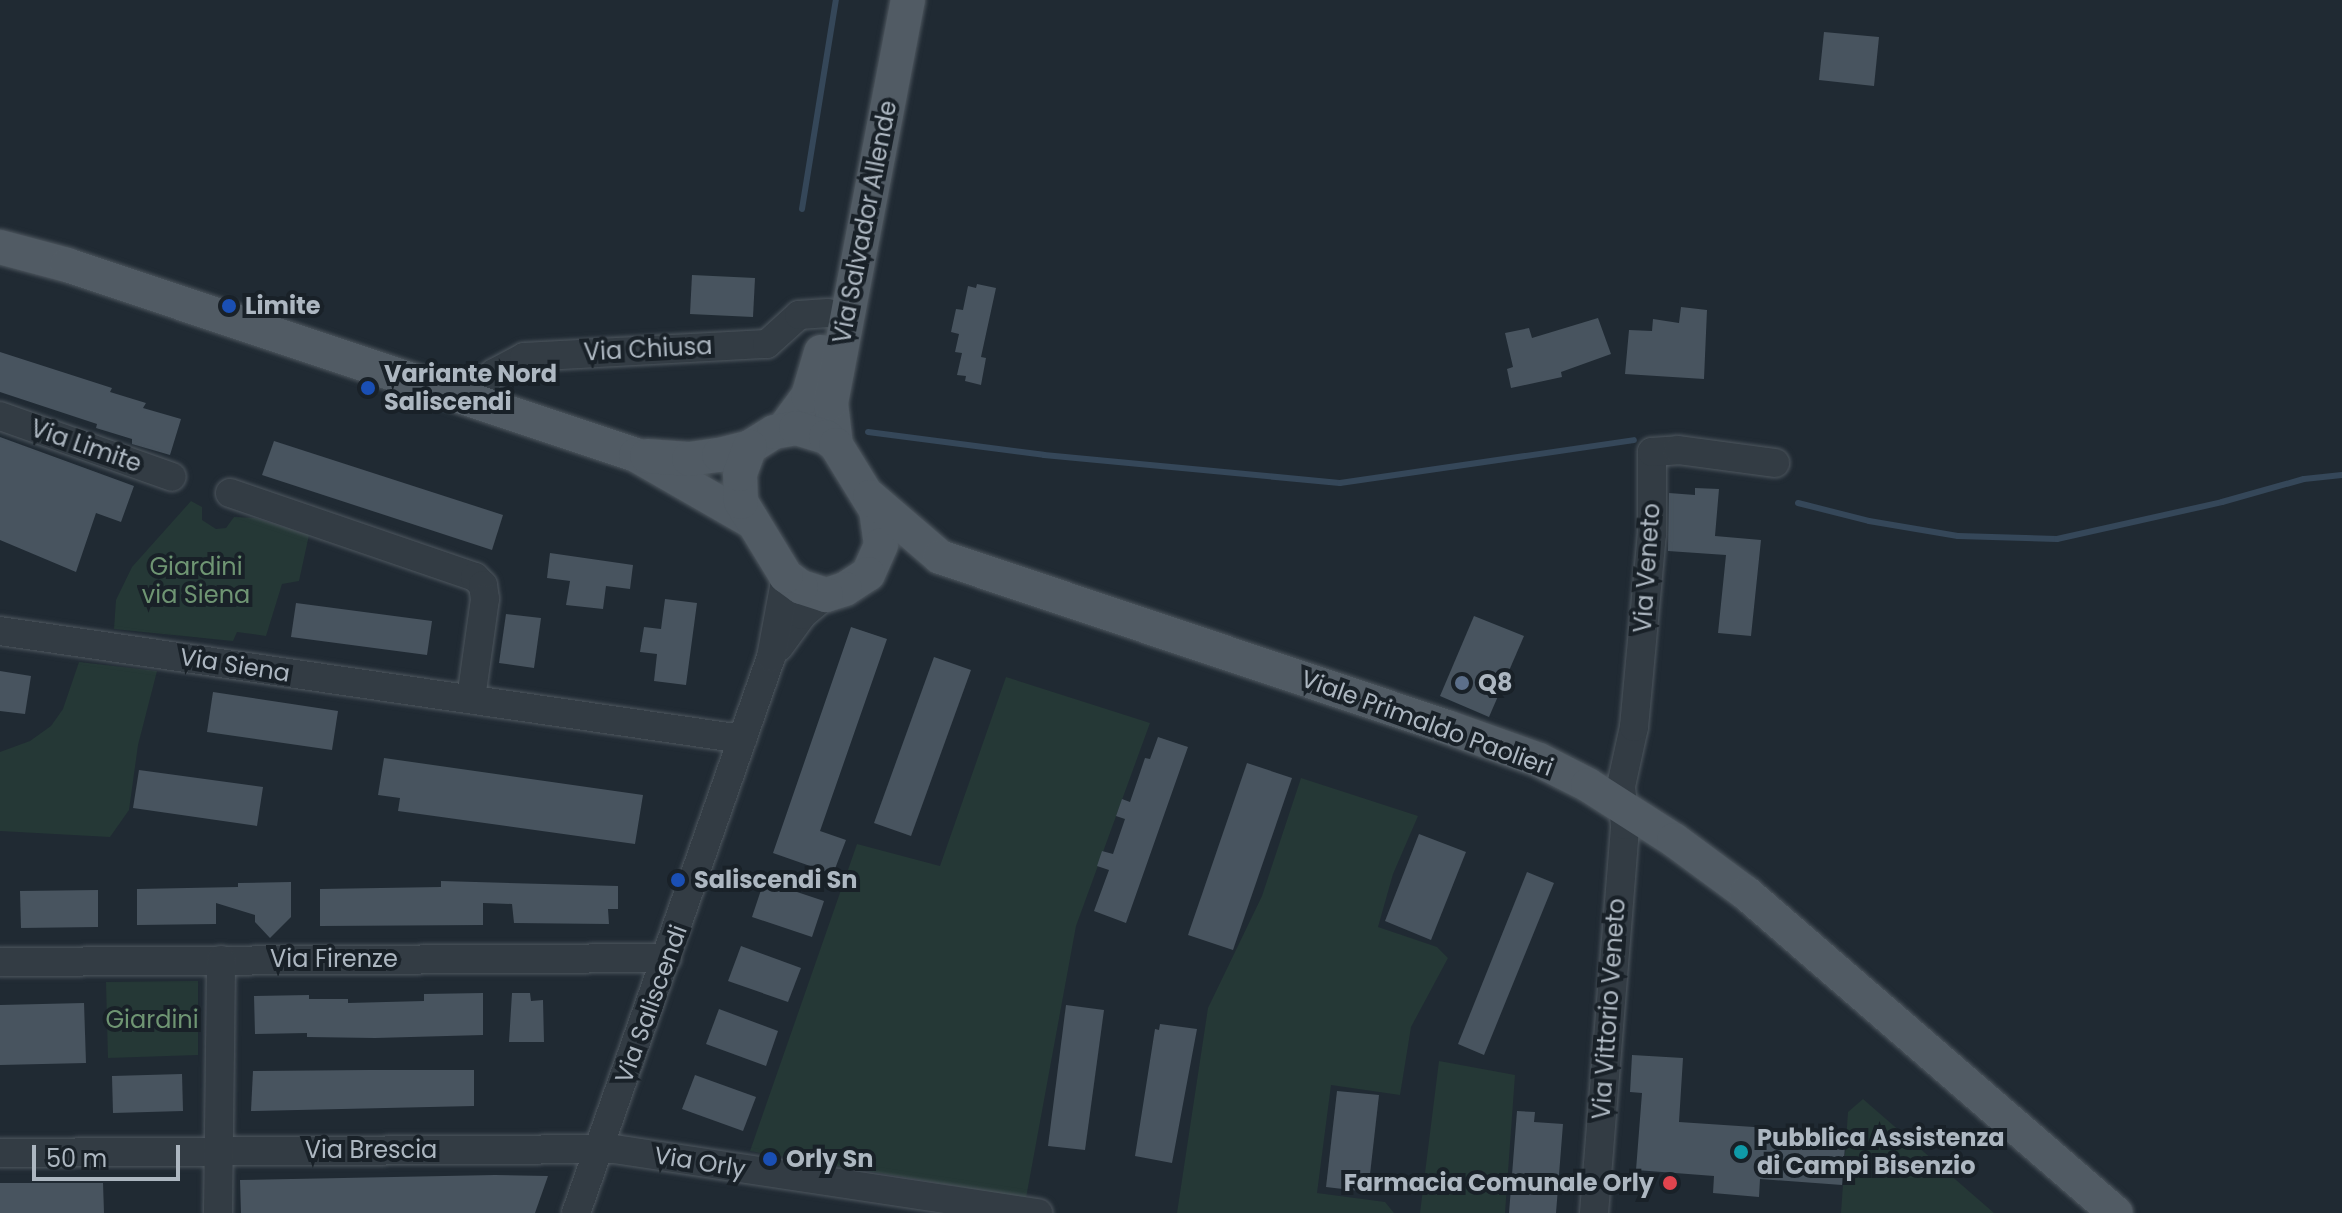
<!DOCTYPE html>
<style>
body{margin:0}
#map{position:relative;width:2342px;height:1213px;overflow:hidden;background:#202a33;font-family:Poppins,sans-serif}
div>[style]{position:absolute}
.green>*{inset:0;background:#253836}
.stream>*{height:6px;margin:-3px;padding:0 3px;transform-origin:3px;border-radius:3px;background:#354759}
.building>*{inset:0;background:#48545f}
.roads{filter:drop-shadow(0 0 2px #4e575f) drop-shadow(0 0 2px #4e575f)}
.minor>*{height:28px;margin:-14px;padding:0 14px;transform-origin:14px;border-radius:14px;background:#333c44}
.major>*{height:34px;margin:-17px;padding:0 17px;transform-origin:17px;border-radius:17px;background:#515b64}
.dots>*{width:22px;height:22px;translate:-50% -50%;box-sizing:border-box;border:4px solid #192128;border-radius:50%}
span{translate:-50% -50%;white-space:nowrap;text-align:center;line-height:1.15;-webkit-text-stroke:8px #192128;paint-order:stroke}
.street-label{font-size:24px;color:#adb7c1}
.poi-label{font-size:24px;color:#adb7c1;font-weight:700}
.left{translate:0 -50%;text-align:left}
.right{translate:-100% -50%;text-align:right}
.park-label{font-size:24px;color:#6f9573}
.scale{position:absolute;left:32px;top:1145px;width:148px;height:36px;box-sizing:border-box;border:4px solid #adb7c1;border-top:0;padding-left:10px;font-size:24px;line-height:28px;white-space:nowrap;color:#adb7c1;-webkit-text-stroke:6px #192128;paint-order:stroke}
</style>
<div id="map">
<div class="green">
<div style="clip-path:polygon(191px 501px,202px 507px,202px 520px,216px 529px,226px 528px,234px 517px,255px 518px,309px 535px,299px 581px,282px 584px,266px 636px,237px 632px,233px 641px,114px 629px,116px 600px,132px 567px)"></div>
<div style="clip-path:polygon(79px 662px,157px 671px,138px 745px,129px 810px,110px 837px,0 831px,0 752px,30px 741px,51px 726px,63px 709px)"></div>
<div style="clip-path:polygon(1006px 677px,1150px 723px,1076px 926px,1026px 1198px,750px 1151px,857px 844px,940px 866px)"></div>
<div style="clip-path:polygon(1301px 778px,1418px 816px,1393px 874px,1378px 927px,1437px 947px,1448px 958px,1411px 1027px,1400px 1095px,1331px 1085px,1317px 1193px,1385px 1202px,1394px 1213px,1177px 1213px,1208px 1008px,1262px 896px)"></div>
<div style="clip-path:polygon(198px 981px,198px 1055px,108px 1058px,106px 982px)"></div>
<div style="clip-path:polygon(1439px 1061px,1515px 1075px,1505px 1213px,1420px 1213px)"></div>
<div style="clip-path:polygon(1863px 1099px,1994px 1213px,1841px 1213px,1848px 1112px)"></div>
</div>
<div class="stream">
<div style="left:802px;top:209px;width:212px;rotate:-80.8deg"></div>
<div style="left:868px;top:432px;width:177px;rotate:7.4deg"></div>
<div style="left:1044px;top:455px;width:297px;rotate:5.4deg"></div>
<div style="left:1340px;top:483px;width:297px;rotate:-8.3deg"></div>
<div style="left:1798px;top:503px;width:73px;rotate:14.2deg"></div>
<div style="left:1869px;top:521px;width:90px;rotate:9.6deg"></div>
<div style="left:1958px;top:536px;width:99px;rotate:1.7deg"></div>
<div style="left:2057px;top:539px;width:169px;rotate:-12.6deg"></div>
<div style="left:2222px;top:502px;width:85px;rotate:-15.7deg"></div>
<div style="left:2304px;top:479px;width:38px;rotate:-6deg"></div>
</div>
<div class="building">
<div style="clip-path:polygon(1824px 32px,1879px 37px,1874px 86px,1819px 80px)"></div>
<div style="clip-path:polygon(692px 275px,755px 278px,753px 317px,690px 314px)"></div>
<div style="clip-path:polygon(977px 284px,996px 288px,981px 357px,986px 358px,981px 385px,965px 381px,966px 376px,957px 375px,962px 353px,955px 352px,959px 334px,951px 332px,956px 309px,963px 310px,968px 286px,976px 288px)"></div>
<div style="clip-path:polygon(1681px 307px,1707px 310px,1704px 379px,1625px 374px,1629px 330px,1652px 331px,1653px 319px,1679px 323px)"></div>
<div style="clip-path:polygon(1598px 318px,1611px 354px,1561px 372px,1562px 377px,1511px 388px,1507px 369px,1513px 367px,1505px 333px,1529px 328px,1532px 338px)"></div>
<div style="clip-path:polygon(0 352px,112px 388px,110px 392px,146px 403px,143px 408px,181px 419px,170px 455px,132px 444px,132px 439px,96px 428px,97px 424px,0 392px)"></div>
<div style="clip-path:polygon(0 437px,134px 486px,121px 522px,96px 513px,76px 572px,0 540px)"></div>
<div style="clip-path:polygon(274px 441px,503px 515px,492px 550px,262px 475px)"></div>
<div style="clip-path:polygon(1695px 488px,1719px 489px,1715px 536px,1761px 540px,1751px 636px,1718px 633px,1726px 555px,1668px 551px,1669px 493px,1695px 495px)"></div>
<div style="clip-path:polygon(550px 553px,633px 565px,630px 589px,606px 586px,603px 609px,566px 605px,570px 581px,547px 578px)"></div>
<div style="clip-path:polygon(665px 599px,697px 603px,686px 685px,654px 681px,657px 654px,640px 652px,644px 627px,661px 629px)"></div>
<div style="clip-path:polygon(296px 603px,432px 621px,427px 655px,291px 637px)"></div>
<div style="clip-path:polygon(506px 614px,541px 618px,534px 668px,499px 663px)"></div>
<div style="clip-path:polygon(1474px 616px,1524px 636px,1489px 717px,1440px 696px)"></div>
<div style="clip-path:polygon(851px 627px,887px 639px,820px 831px,846px 840px,833px 874px,773px 853px)"></div>
<div style="clip-path:polygon(934px 657px,971px 670px,911px 836px,874px 823px)"></div>
<div style="clip-path:polygon(0 671px,31px 676px,25px 714px,0 711px)"></div>
<div style="clip-path:polygon(213px 692px,338px 711px,332px 750px,207px 732px)"></div>
<div style="clip-path:polygon(1158px 737px,1188px 747px,1126px 923px,1094px 911px,1109px 870px,1097px 866px,1102px 851px,1113px 854px,1125px 819px,1116px 816px,1122px 799px,1130px 802px,1145px 758px,1150px 759px)"></div>
<div style="clip-path:polygon(384px 758px,643px 795px,635px 844px,398px 811px,400px 798px,378px 795px)"></div>
<div style="clip-path:polygon(1247px 763px,1292px 778px,1233px 950px,1188px 935px)"></div>
<div style="clip-path:polygon(139px 770px,263px 787px,257px 826px,133px 808px)"></div>
<div style="clip-path:polygon(1419px 834px,1466px 852px,1431px 940px,1385px 921px)"></div>
<div style="clip-path:polygon(1527px 872px,1554px 883px,1484px 1055px,1458px 1044px)"></div>
<div style="clip-path:polygon(441px 881px,618px 886px,618px 909px,608px 909px,609px 924px,514px 923px,512px 904px,483px 903px,483px 925px,320px 926px,320px 889px,441px 887px)"></div>
<div style="clip-path:polygon(764px 881px,824px 901px,812px 937px,752px 917px)"></div>
<div style="clip-path:polygon(291px 882px,291px 917px,270px 938px,255px 922px,255px 915px,216px 903px,216px 924px,137px 925px,137px 889px,238px 887px,238px 883px)"></div>
<div style="clip-path:polygon(98px 890px,98px 927px,21px 928px,20px 891px)"></div>
<div style="clip-path:polygon(741px 946px,801px 968px,788px 1002px,728px 981px)"></div>
<div style="clip-path:polygon(483px 993px,483px 1035px,375px 1038px,307px 1037px,307px 1033px,255px 1034px,254px 996px,309px 995px,309px 999px,348px 999px,348px 1003px,424px 1001px,424px 994px)"></div>
<div style="clip-path:polygon(512px 993px,530px 993px,531px 1001px,543px 1000px,544px 1042px,509px 1042px)"></div>
<div style="clip-path:polygon(84px 1003px,86px 1063px,0 1065px,0 1005px)"></div>
<div style="clip-path:polygon(1066px 1005px,1104px 1010px,1085px 1150px,1048px 1146px)"></div>
<div style="clip-path:polygon(719px 1009px,778px 1031px,766px 1066px,706px 1044px)"></div>
<div style="clip-path:polygon(1160px 1024px,1197px 1029px,1172px 1163px,1135px 1156px,1155px 1029px,1159px 1030px)"></div>
<div style="clip-path:polygon(1632px 1055px,1683px 1058px,1679px 1122px,1846px 1133px,1842px 1185px,1760px 1179px,1759px 1197px,1713px 1193px,1714px 1176px,1636px 1170px,1642px 1093px,1630px 1092px)"></div>
<div style="clip-path:polygon(368px 1070px,474px 1070px,474px 1106px,251px 1111px,253px 1071px)"></div>
<div style="clip-path:polygon(182px 1074px,183px 1111px,113px 1113px,112px 1076px)"></div>
<div style="clip-path:polygon(695px 1075px,756px 1097px,743px 1131px,682px 1109px)"></div>
<div style="clip-path:polygon(1337px 1091px,1379px 1095px,1368px 1192px,1326px 1187px)"></div>
<div style="clip-path:polygon(1517px 1111px,1535px 1112px,1534px 1122px,1563px 1124px,1556px 1213px,1509px 1213px)"></div>
<div style="clip-path:polygon(495px 1175px,548px 1176px,535px 1213px,241px 1213px,240px 1180px)"></div>
<div style="clip-path:polygon(0 1183px,103px 1183px,104px 1213px,0 1213px)"></div>
</div>
<div class="roads">
<div class="minor">
<div style="left:474px;top:402px;width:21px;rotate:-65deg"></div>
<div style="left:483px;top:383px;width:15px;rotate:-42deg"></div>
<div style="left:494px;top:373px;width:34px;rotate:-28deg"></div>
<div style="left:524px;top:357px;width:243px;rotate:-3.1deg"></div>
<div style="left:767px;top:344px;width:43px;rotate:-42.2deg"></div>
<div style="left:799px;top:315px;width:29px;rotate:-4deg"></div>
<div style="left:0;top:416px;width:182px;rotate:19.5deg"></div>
<div style="left:230px;top:493px;width:259px;rotate:18.9deg"></div>
<div style="left:475px;top:577px;width:11px;rotate:45deg"></div>
<div style="left:483px;top:585px;width:14px;rotate:82deg"></div>
<div style="left:485px;top:599px;width:101px;rotate:98deg"></div>
<div style="left:0;top:631px;width:750px;rotate:8.28deg"></div>
<div style="left:779px;top:647px;width:39px;rotate:-54deg"></div>
<div style="left:802px;top:615px;width:31px;rotate:-40deg"></div>
<div style="left:0;top:962px;width:667px;rotate:-0.34deg"></div>
<div style="left:0;top:1153px;width:614px;rotate:-0.37deg"></div>
<div style="left:614px;top:1149px;width:429px;rotate:8.6deg"></div>
<div style="left:218px;top:1213px;width:253px;rotate:-89.3deg"></div>
<div style="left:576px;top:1213px;width:589px;rotate:-70.67deg"></div>
<div style="left:771px;top:657px;width:82px;rotate:-79.5deg"></div>
<div style="left:1594px;top:1213px;width:389px;rotate:-85.4deg"></div>
<div style="left:1625px;top:825px;width:39px;rotate:-96deg"></div>
<div style="left:1621px;top:786px;width:60px;rotate:-77.6deg"></div>
<div style="left:1634px;top:727px;width:194px;rotate:-84.7deg"></div>
<div style="left:1652px;top:534px;width:82px;rotate:-90deg"></div>
<div style="left:1652px;top:452px;width:26px;rotate:-4deg"></div>
<div style="left:1678px;top:450px;width:98px;rotate:7.6deg"></div>
</div>
<div class="major">
<div style="left:0;top:247px;width:69px;rotate:15deg"></div>
<div style="left:67px;top:265px;width:600px;rotate:18.47deg"></div>
<div style="left:636px;top:455px;width:133px;rotate:29.9deg"></div>
<div style="left:783px;top:430px;width:42px;rotate:-53.7deg"></div>
<div style="left:808px;top:396px;width:46px;rotate:-73.5deg"></div>
<div style="left:836px;top:445px;width:42px;rotate:-96.8deg"></div>
<div style="left:831px;top:403px;width:410px;rotate:-79.2deg"></div>
<div style="left:647px;top:456px;width:42px;rotate:4.1deg"></div>
<div style="left:689px;top:459px;width:30px;rotate:-8deg"></div>
<div style="left:719px;top:455px;width:32px;rotate:-14deg"></div>
<div style="left:750px;top:447px;width:28px;rotate:-32deg"></div>
<div style="left:774px;top:432px;width:22px;rotate:-10deg"></div>
<div style="left:796px;top:428px;width:31px;rotate:17deg"></div>
<div style="left:826px;top:437px;width:13px;rotate:39deg"></div>
<div style="left:836px;top:445px;width:76px;rotate:58.4deg"></div>
<div style="left:876px;top:510px;width:35px;rotate:82deg"></div>
<div style="left:881px;top:545px;width:32px;rotate:114deg"></div>
<div style="left:868px;top:574px;width:27px;rotate:147deg"></div>
<div style="left:845px;top:589px;width:20px;rotate:162deg"></div>
<div style="left:826px;top:595px;width:26px;rotate:-162deg"></div>
<div style="left:801px;top:587px;width:19px;rotate:-144deg"></div>
<div style="left:786px;top:576px;width:87px;rotate:-121.3deg"></div>
<div style="left:741px;top:502px;width:28px;rotate:-92deg"></div>
<div style="left:740px;top:474px;width:29px;rotate:-70deg"></div>
<div style="left:870px;top:497px;width:92px;rotate:40.6deg"></div>
<div style="left:940px;top:557px;width:535px;rotate:18.54deg"></div>
<div style="left:1447px;top:727px;width:98px;rotate:19.7deg"></div>
<div style="left:1539px;top:760px;width:55px;rotate:27deg"></div>
<div style="left:1588px;top:785px;width:102px;rotate:32.6deg"></div>
<div style="left:1674px;top:840px;width:89px;rotate:36.4deg"></div>
<div style="left:1746px;top:893px;width:489px;rotate:40.9deg"></div>
</div>
</div>
<div class="dots">
<div style="left:229px;top:306px;background:#1a4fb4"></div>
<div style="left:368px;top:388px;background:#1a4fb4"></div>
<div style="left:1462px;top:683px;background:#5c6f8a"></div>
<div style="left:678px;top:880px;background:#1a4fb4"></div>
<div style="left:1741px;top:1152px;background:#0f9aa8"></div>
<div style="left:770px;top:1159px;background:#1a4fb4"></div>
<div style="left:1670px;top:1183px;background:#e0444e"></div>
</div>
<div class="street-label">
<span style="left:865px;top:222px;rotate:-79deg">Via Salvador Allende</span>
<span style="left:648px;top:349px;rotate:-3deg">Via Chiusa</span>
<span style="left:86px;top:446px;rotate:19deg">Via Limite</span>
<span style="left:1647px;top:568px;rotate:-86deg">Via Veneto</span>
<span style="left:235px;top:665px;rotate:9deg">Via Siena</span>
<span style="left:1427px;top:723px;rotate:20deg">Viale Primaldo Paolieri</span>
<span style="left:334px;top:959px">Via Firenze</span>
<span style="left:651px;top:1004px;rotate:-70deg">Via Saliscendi</span>
<span style="left:1609px;top:1009px;rotate:-86deg">Via Vittorio Veneto</span>
<span style="left:371px;top:1150px">Via Brescia</span>
<span style="left:700px;top:1162px;rotate:9deg">Via Orly</span>
</div>
<div class="poi-label">
<span class="left" style="left:245px;top:306px">Limite</span>
<span class="left" style="left:384px;top:388px">Variante Nord<br>Saliscendi</span>
<span class="left" style="left:1478px;top:683px">Q8</span>
<span class="left" style="left:694px;top:880px">Saliscendi Sn</span>
<span class="left" style="left:1757px;top:1152px">Pubblica Assistenza<br>di Campi Bisenzio</span>
<span class="left" style="left:786px;top:1159px">Orly Sn</span>
<span class="right" style="left:1654px;top:1183px">Farmacia Comunale Orly</span>
</div>
<div class="park-label">
<span style="left:196px;top:581px">Giardini<br>via Siena</span>
<span style="left:152px;top:1020px">Giardini</span>
</div>
<div class="scale">50 m</div>
</div>
